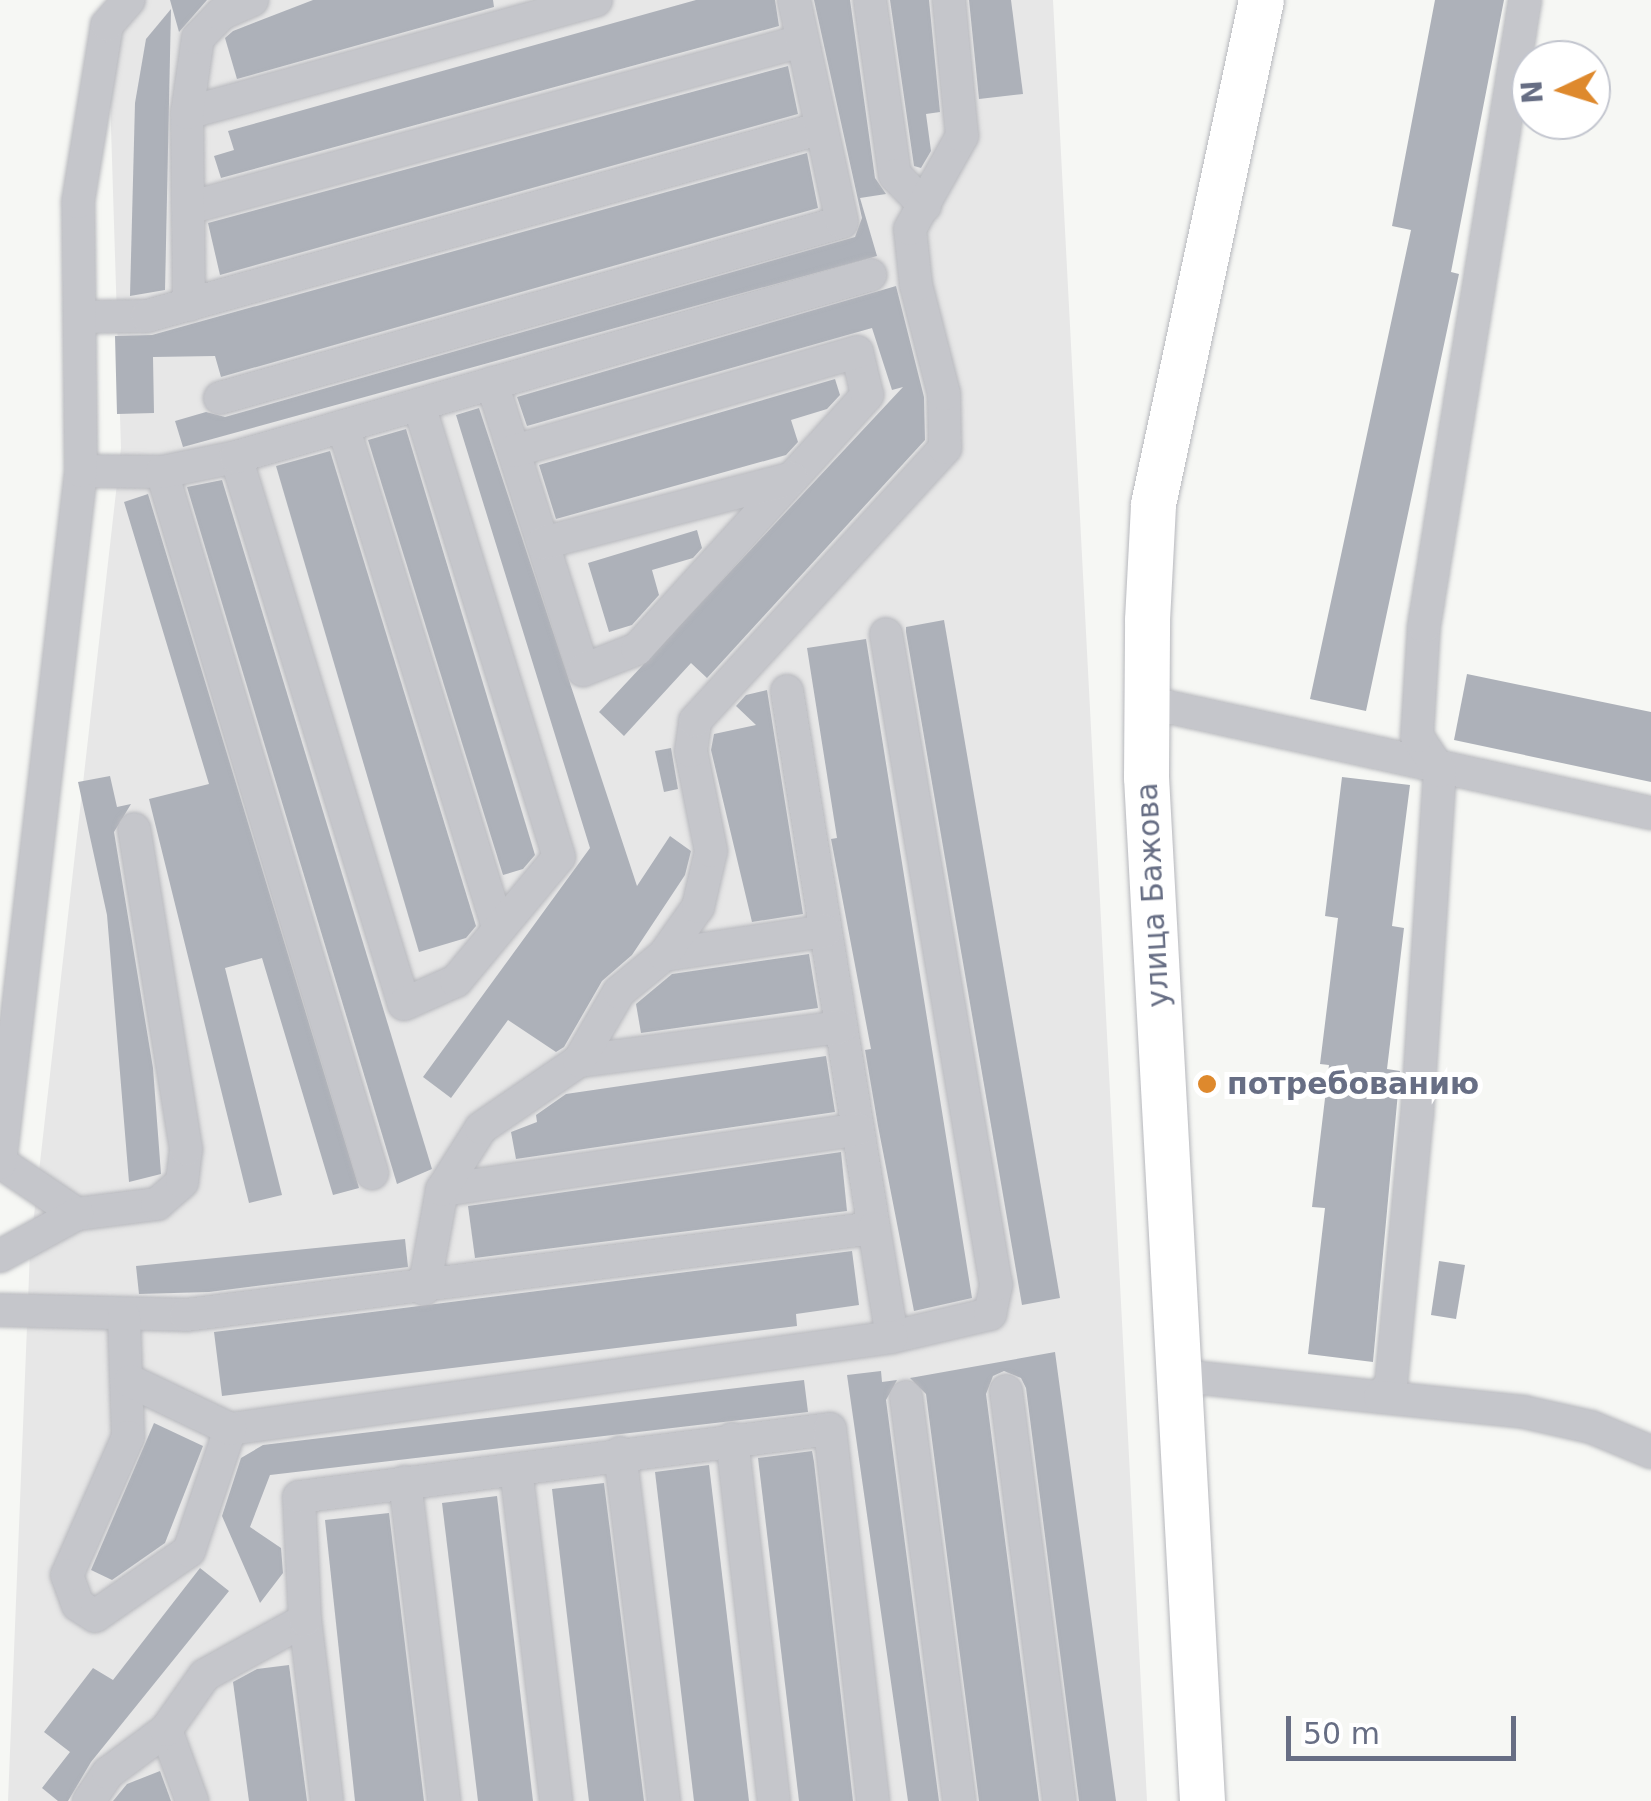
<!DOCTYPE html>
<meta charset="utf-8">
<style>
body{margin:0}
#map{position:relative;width:1651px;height:1801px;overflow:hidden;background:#f6f7f4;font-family:"DejaVu Sans",sans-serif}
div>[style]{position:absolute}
.built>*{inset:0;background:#e7e7e7}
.building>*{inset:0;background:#adb1b9}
.roads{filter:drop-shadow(0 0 2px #b7b8bd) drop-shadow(0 0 2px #b7b8bd)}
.minor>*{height:32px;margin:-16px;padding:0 16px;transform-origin:16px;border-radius:16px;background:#c5c6cb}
.highway>*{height:45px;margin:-22.5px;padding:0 22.5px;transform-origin:22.5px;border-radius:22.5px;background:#fff}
.dots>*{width:28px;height:28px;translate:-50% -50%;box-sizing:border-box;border:5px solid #fff;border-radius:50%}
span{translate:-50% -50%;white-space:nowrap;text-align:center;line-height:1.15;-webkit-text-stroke:10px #fff;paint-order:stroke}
.street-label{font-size:30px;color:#676e84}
.poi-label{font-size:30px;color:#676e84;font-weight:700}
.left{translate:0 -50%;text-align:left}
.north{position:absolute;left:1511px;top:40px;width:100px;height:100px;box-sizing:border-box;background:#fff;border:2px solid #c2c5ce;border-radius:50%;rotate:266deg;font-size:28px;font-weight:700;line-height:40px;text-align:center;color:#676e84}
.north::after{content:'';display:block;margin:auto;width:35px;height:45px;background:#de892d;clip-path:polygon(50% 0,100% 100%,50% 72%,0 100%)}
.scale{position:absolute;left:1286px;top:1716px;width:230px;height:45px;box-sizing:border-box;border:5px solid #676e84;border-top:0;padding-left:12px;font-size:30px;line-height:35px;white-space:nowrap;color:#676e84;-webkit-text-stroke:8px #fff;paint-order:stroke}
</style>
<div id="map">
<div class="built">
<div style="clip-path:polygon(139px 0,1053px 0,1147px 1801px,8px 1801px,30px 1251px,121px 448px,108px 31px)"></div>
</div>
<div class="building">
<div style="clip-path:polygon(170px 0,207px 0,179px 32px)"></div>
<div style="clip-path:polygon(313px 0,493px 0,494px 7px,237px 79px,225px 38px,233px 31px)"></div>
<div style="clip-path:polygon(696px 0,775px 0,779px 26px,221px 178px,214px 156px,234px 150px,228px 131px)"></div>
<div style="clip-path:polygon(814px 0,850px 0,875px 178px,886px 194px,860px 198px,877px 256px,183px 447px,175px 421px,206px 412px,225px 417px,855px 237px,862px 218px)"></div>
<div style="clip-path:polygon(890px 0,929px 0,940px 112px,926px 114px,931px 151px,921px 168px,914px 166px)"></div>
<div style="clip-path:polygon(969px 0,1011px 0,1023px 94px,979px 99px)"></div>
<div style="clip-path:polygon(1435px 0,1504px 0,1451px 272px,1459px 274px,1366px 711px,1310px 699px,1411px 230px,1392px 226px)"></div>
<div style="clip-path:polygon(171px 9px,165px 290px,130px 296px,135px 103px,146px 39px)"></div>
<div style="clip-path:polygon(788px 66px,798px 114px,220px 275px,208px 223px)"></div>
<div style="clip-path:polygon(807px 153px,818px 208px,221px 377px,215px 356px,153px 357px,154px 413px,117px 414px,115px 336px,152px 335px)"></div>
<div style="clip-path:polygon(896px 286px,924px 397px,925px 440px,707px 678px,691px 663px,624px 736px,599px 712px,903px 387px,892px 390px,872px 328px,527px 426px,517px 397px)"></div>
<div style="clip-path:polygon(835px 379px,840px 395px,827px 409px,791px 420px,798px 442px,786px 455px,556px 519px,539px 465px)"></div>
<div style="clip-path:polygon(479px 408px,637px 886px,670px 836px,691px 851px,685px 875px,632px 955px,602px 981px,564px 1047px,556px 1052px,508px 1020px,451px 1098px,423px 1077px,590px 848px,456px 415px)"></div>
<div style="clip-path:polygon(406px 429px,535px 855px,523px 869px,503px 875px,368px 440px)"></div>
<div style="clip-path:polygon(330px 451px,476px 926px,466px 938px,419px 952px,276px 466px)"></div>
<div style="clip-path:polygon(222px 480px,432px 1169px,397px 1184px,187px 487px)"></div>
<div style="clip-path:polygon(148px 494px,359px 1188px,333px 1195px,262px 958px,225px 968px,282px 1195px,249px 1203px,149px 799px,209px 784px,124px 502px)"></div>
<div style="clip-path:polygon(697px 530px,702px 548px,693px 558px,652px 570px,659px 595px,632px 625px,609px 632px,588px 563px)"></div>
<div style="clip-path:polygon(944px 620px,1060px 1298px,1022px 1305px,906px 632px,906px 627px)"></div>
<div style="clip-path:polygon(866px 639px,972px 1298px,914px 1311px,878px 1126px,865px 1050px,871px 1049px,831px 839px,837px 838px,807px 648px)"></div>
<div style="clip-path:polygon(1467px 674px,1651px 712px,1651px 782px,1454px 740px)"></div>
<div style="clip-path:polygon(767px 690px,803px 914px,752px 922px,711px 750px,714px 734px,756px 725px,736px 706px,746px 695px)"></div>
<div style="clip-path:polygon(671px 748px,678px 789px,664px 792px,655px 751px)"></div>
<div style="clip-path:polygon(110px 776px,117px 807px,131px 804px,114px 832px,153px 1068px,161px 1174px,129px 1182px,107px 915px,78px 782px)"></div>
<div style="clip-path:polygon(1342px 777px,1410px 785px,1392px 926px,1404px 928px,1387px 1069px,1400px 1071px,1373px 1362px,1308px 1354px,1325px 1208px,1312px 1207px,1329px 1065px,1320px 1064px,1338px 918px,1325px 916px)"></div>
<div style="clip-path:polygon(809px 954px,818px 1008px,641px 1033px,636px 1004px,672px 974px)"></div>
<div style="clip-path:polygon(826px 1056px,835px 1112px,516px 1159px,511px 1132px,537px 1122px,536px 1115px,566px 1094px)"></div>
<div style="clip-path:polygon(841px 1152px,847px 1211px,475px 1258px,468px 1206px)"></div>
<div style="clip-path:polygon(405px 1239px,408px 1267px,209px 1292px,139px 1294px,136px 1266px)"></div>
<div style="clip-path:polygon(852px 1251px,859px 1305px,796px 1314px,797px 1326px,222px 1396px,214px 1332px)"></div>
<div style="clip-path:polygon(1439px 1261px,1465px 1265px,1456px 1319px,1431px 1315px)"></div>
<div style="clip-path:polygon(1055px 1352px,1116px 1801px,1079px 1801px,1026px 1388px,1021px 1378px,1004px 1371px,993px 1376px,986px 1394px,1039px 1801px,979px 1801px,926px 1394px,910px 1378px)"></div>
<div style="clip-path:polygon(881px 1371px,882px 1382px,897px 1380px,886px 1400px,939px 1801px,908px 1801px,847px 1375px)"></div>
<div style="clip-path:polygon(804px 1380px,808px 1412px,270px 1475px,250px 1527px,281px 1548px,283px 1573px,260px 1603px,222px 1516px,241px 1458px,263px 1445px)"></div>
<div style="clip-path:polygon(154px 1423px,203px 1446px,165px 1543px,112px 1580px,91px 1570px)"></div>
<div style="clip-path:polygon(812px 1451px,814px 1462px,853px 1801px,799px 1801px,758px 1458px)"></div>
<div style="clip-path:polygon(709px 1465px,749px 1801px,694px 1801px,655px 1472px)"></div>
<div style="clip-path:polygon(604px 1483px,644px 1801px,589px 1801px,552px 1489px)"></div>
<div style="clip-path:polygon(497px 1496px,533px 1801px,478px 1801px,442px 1503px)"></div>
<div style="clip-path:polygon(389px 1513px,424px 1801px,355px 1801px,325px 1520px)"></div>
<div style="clip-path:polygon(200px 1568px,229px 1591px,91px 1762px,68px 1801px,58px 1801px,42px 1788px,70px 1752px,44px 1732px,93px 1668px,113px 1680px)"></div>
<div style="clip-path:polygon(289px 1665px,307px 1801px,249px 1801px,233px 1682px,257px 1669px)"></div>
<div style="clip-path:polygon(160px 1771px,171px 1801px,113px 1801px,127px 1784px)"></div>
</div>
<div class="roads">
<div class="minor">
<div style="left:870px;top:0;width:177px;rotate:81.9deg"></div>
<div style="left:895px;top:175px;width:43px;rotate:45.9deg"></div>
<div style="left:187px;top:113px;width:424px;rotate:-15.4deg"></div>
<div style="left:188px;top:208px;width:636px;rotate:-15.22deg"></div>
<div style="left:189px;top:305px;width:192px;rotate:-90.6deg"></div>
<div style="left:187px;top:113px;width:76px;rotate:-81.7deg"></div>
<div style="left:198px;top:38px;width:33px;rotate:-46deg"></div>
<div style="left:221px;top:14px;width:34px;rotate:-24deg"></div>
<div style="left:80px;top:317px;width:67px;rotate:-0.9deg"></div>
<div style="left:147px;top:316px;width:697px;rotate:-15.57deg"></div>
<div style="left:492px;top:383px;width:301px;rotate:72.4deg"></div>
<div style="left:583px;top:670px;width:58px;rotate:-21.3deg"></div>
<div style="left:637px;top:649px;width:343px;rotate:-47.8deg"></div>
<div style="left:867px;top:395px;width:44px;rotate:-103.1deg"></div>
<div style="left:857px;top:352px;width:357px;rotate:163.9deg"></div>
<div style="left:220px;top:398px;width:646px;rotate:-15.8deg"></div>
<div style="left:842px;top:222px;width:227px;rotate:-102.2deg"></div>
<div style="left:343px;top:426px;width:524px;rotate:72.81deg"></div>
<div style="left:236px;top:457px;width:572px;rotate:72.93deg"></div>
<div style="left:404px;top:1004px;width:57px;rotate:-23.9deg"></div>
<div style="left:456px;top:981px;width:161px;rotate:-50.3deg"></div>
<div style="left:559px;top:857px;width:474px;rotate:-107.2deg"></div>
<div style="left:81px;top:471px;width:81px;rotate:0.7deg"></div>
<div style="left:162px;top:472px;width:732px;rotate:73.32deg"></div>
<div style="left:162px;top:472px;width:76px;rotate:-11.5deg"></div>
<div style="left:236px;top:457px;width:660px;rotate:-16.02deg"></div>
<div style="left:543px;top:543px;width:257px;rotate:-14.6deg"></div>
<div style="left:787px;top:691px;width:544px;rotate:80.8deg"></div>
<div style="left:1146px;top:702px;width:517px;rotate:12.4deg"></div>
<div style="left:664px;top:955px;width:163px;rotate:-8.5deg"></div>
<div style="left:579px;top:1061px;width:264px;rotate:-7.4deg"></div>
<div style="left:0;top:1162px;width:93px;rotate:34deg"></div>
<div style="left:77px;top:1214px;width:81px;rotate:-7.1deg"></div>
<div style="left:157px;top:1204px;width:33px;rotate:-41deg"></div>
<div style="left:182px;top:1182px;width:33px;rotate:-83deg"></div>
<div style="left:186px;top:1149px;width:324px;rotate:-99.2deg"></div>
<div style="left:0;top:1163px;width:697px;rotate:-83.32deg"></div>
<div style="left:81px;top:471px;width:269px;rotate:-90.6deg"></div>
<div style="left:78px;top:202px;width:179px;rotate:-80.7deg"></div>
<div style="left:107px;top:25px;width:33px;rotate:-49deg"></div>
<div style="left:442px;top:1190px;width:420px;rotate:-8.3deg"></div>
<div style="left:0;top:1256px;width:88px;rotate:-28.6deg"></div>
<div style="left:424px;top:1289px;width:101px;rotate:-79.7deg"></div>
<div style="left:442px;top:1190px;width:73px;rotate:-57.8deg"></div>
<div style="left:481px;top:1128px;width:119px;rotate:-34.4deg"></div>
<div style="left:579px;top:1061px;width:80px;rotate:-59.9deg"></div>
<div style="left:619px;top:992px;width:58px;rotate:-39.4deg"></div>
<div style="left:664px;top:955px;width:59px;rotate:-54.7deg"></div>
<div style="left:698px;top:907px;width:57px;rotate:-76.9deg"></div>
<div style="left:711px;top:851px;width:102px;rotate:-101.3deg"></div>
<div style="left:691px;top:751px;width:30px;rotate:-82deg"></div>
<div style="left:695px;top:721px;width:370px;rotate:-47.5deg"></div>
<div style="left:945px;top:448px;width:54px;rotate:-91.1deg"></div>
<div style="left:944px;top:394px;width:113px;rotate:-104.4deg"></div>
<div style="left:916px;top:285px;width:56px;rotate:-96.1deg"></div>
<div style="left:910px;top:229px;width:107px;rotate:-60.8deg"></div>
<div style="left:962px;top:136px;width:137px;rotate:-95.5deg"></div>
<div style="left:0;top:1310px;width:186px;rotate:1.5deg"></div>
<div style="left:186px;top:1315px;width:693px;rotate:-7.21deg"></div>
<div style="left:874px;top:1228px;width:110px;rotate:80.6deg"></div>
<div style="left:892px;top:1337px;width:101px;rotate:-13.2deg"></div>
<div style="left:990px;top:1314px;width:30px;rotate:-78deg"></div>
<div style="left:996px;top:1285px;width:660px;rotate:-99.59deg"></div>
<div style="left:124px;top:1317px;width:120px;rotate:88.1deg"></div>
<div style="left:128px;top:1437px;width:151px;rotate:113.8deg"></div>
<div style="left:67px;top:1575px;width:32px;rotate:70deg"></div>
<div style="left:78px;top:1605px;width:20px;rotate:33deg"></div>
<div style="left:95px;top:1616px;width:114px;rotate:-34.7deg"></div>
<div style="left:189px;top:1551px;width:129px;rotate:-71.4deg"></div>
<div style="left:230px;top:1429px;width:668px;rotate:-7.91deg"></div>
<div style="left:1182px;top:1376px;width:199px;rotate:6.1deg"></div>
<div style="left:1380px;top:1397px;width:17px;rotate:-50deg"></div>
<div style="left:1391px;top:1384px;width:269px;rotate:-84.5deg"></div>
<div style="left:1417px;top:1116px;width:346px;rotate:-86.2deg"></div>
<div style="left:1440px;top:771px;width:42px;rotate:-123.3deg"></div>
<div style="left:1417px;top:736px;width:110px;rotate:-86.4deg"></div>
<div style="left:1424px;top:626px;width:634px;rotate:-80.83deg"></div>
<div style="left:130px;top:1381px;width:111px;rotate:25.6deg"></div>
<div style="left:1006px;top:1391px;width:413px;rotate:82.6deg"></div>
<div style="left:906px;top:1397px;width:407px;rotate:82.5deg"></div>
<div style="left:1380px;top:1397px;width:145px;rotate:5.9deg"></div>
<div style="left:1524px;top:1412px;width:69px;rotate:12.6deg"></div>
<div style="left:1591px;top:1427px;width:65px;rotate:22.6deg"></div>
<div style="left:732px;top:1439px;width:364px;rotate:83.4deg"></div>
<div style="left:620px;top:1453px;width:351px;rotate:82.8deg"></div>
<div style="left:516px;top:1469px;width:334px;rotate:83.1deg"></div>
<div style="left:405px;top:1482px;width:321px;rotate:83deg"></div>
<div style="left:166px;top:1730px;width:76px;rotate:69.9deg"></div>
<div style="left:89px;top:1801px;width:34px;rotate:-56deg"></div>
<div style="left:108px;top:1773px;width:72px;rotate:-36.6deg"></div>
<div style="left:166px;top:1730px;width:67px;rotate:-54.7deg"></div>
<div style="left:205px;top:1675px;width:114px;rotate:-28.8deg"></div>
<div style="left:327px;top:1801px;width:182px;rotate:-96.9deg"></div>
<div style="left:305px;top:1620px;width:123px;rotate:-92.8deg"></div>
<div style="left:299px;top:1497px;width:535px;rotate:-7.3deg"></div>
<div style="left:830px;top:1429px;width:374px;rotate:83.4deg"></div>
</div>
<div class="highway">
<div style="left:1202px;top:1801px;width:1026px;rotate:-93.13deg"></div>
<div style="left:1146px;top:777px;width:157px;rotate:-89.6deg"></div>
<div style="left:1147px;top:620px;width:116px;rotate:-87deg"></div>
<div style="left:1153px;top:504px;width:515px;rotate:-77.91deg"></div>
</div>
</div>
<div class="dots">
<div style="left:1207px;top:1084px;background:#de892d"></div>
</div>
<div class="street-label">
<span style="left:1153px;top:895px;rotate:-93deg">улица Бажова</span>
</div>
<div class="poi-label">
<span class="left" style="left:1227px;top:1084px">потребованию</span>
</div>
<div class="north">N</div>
<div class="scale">50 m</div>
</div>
